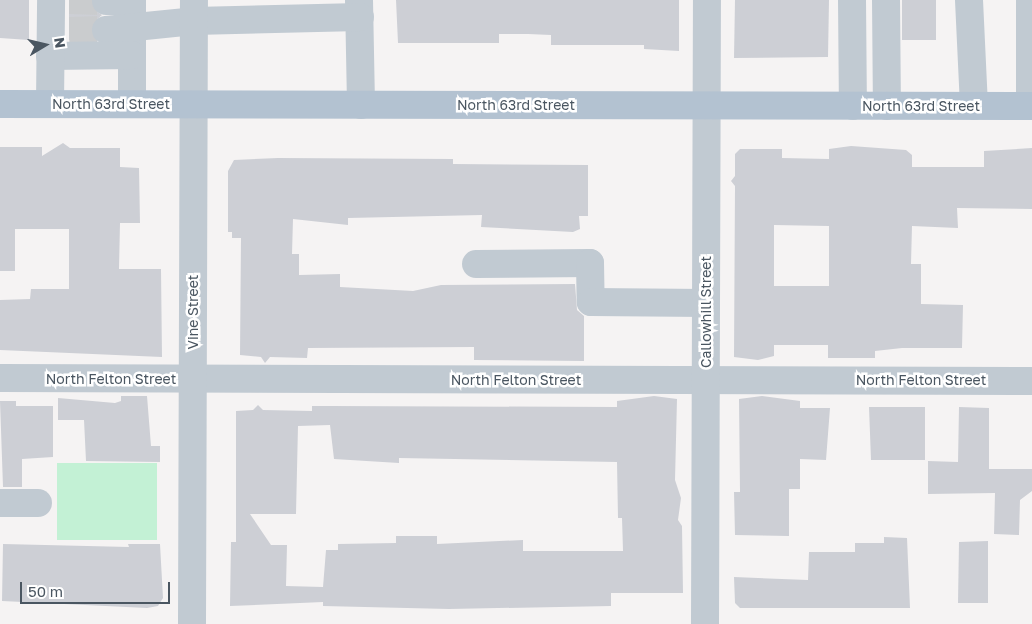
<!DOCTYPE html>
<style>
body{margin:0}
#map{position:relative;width:1032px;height:624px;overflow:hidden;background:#f5f3f3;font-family:"Golos Text",sans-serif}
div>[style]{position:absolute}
.green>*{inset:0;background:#c3f1d5}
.building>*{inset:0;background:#cdcfd5}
.minor-tunnel>*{height:28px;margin-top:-14px;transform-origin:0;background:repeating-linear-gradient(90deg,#caccce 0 28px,transparent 0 42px)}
.minor>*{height:28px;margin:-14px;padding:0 14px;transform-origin:14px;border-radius:14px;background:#c1cad2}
.major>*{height:28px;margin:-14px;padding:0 14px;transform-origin:14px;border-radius:14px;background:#b3c2d1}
span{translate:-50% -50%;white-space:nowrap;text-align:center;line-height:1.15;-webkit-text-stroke:5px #fff;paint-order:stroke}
.street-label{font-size:14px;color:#4a5661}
.north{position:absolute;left:20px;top:20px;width:50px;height:50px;-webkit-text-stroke:4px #fff;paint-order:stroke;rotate:81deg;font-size:14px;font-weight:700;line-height:20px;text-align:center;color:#4a5661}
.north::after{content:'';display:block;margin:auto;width:18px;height:22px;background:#4a5661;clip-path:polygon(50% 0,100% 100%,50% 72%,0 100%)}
.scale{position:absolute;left:20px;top:582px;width:150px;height:22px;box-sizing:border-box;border:2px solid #4a5661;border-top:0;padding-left:6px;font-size:15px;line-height:18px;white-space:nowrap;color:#4a5661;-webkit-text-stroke:4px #fff;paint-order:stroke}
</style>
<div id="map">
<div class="green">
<div style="clip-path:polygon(57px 463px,157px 463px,157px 540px,57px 540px)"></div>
</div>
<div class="building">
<div style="clip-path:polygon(0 0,29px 0,29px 40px,0 38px)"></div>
<div style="clip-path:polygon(69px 0,91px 0,93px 9px,102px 15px,92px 24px,94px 40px,69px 40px)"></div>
<div style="clip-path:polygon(396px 0,679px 0,679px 51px,644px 49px,644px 45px,551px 45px,551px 35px,528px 34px,499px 34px,499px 43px,398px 43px)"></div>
<div style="clip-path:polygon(735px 0,829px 0,828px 57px,734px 58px)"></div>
<div style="clip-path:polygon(902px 0,936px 0,936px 40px,902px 40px)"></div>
<div style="clip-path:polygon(63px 143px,70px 148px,120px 148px,120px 167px,139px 168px,140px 223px,120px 223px,119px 269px,161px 269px,162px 357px,0 350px,0 300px,30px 299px,31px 289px,69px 289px,69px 229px,15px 229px,15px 271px,0 271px,0 147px,42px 147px,42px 156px)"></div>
<div style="clip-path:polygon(evenodd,851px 146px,906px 150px,912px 155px,912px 167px,984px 167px,984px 151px,1032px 148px,1032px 209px,957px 208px,958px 228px,912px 226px,911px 264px,921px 264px,921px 304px,963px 305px,962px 348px,902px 348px,875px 351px,875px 358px,828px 358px,828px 345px,774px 345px,774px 356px,758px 360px,734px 357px,735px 186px,731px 181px,735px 176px,735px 154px,740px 149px,782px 149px,782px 158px,829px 159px,829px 149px,851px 146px,774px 225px,829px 226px,829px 286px,774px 286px,774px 225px)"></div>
<div style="clip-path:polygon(278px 158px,453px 159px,453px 164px,588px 165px,588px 216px,579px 216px,580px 229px,573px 232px,481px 227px,482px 215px,348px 218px,348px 225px,293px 219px,292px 254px,299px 254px,299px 275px,340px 274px,340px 287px,413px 291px,441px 285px,575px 284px,577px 310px,584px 316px,584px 361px,474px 360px,474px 347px,308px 348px,307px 358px,270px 357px,265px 363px,261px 357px,240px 355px,241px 238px,232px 238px,232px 232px,228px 232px,228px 171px,234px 160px)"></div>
<div style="clip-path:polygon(121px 396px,147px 396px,151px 446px,160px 446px,160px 462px,86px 461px,84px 420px,58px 420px,58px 398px,115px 403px,121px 401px)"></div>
<div style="clip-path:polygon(evenodd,654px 396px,677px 399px,675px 480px,681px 498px,678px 520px,682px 526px,683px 593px,611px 593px,611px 606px,449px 609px,323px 606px,323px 602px,230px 606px,231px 542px,236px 542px,236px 411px,253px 410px,258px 405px,263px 410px,312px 411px,312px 406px,330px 406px,617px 407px,617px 401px,654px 396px,330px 425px,334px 459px,399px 463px,399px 458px,617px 462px,618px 518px,622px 518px,623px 551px,523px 551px,523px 540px,437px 544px,437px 536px,396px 536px,396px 543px,338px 544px,338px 550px,326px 550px,323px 587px,286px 586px,287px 545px,271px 545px,250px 514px,296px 514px,298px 426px,330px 425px)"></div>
<div style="clip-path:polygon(762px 396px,800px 401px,800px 408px,830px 408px,826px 460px,800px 459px,800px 489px,789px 489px,789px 536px,735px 535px,734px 492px,740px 492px,739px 399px)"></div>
<div style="clip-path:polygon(0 401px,16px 401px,16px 406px,53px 406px,53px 457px,22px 459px,22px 487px,3px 487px)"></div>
<div style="clip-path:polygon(869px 407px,925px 407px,925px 460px,871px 460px)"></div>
<div style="clip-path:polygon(959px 407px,989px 408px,989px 469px,1032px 469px,1032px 491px,1020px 500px,1019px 535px,994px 534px,995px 493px,928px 494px,928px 461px,958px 462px)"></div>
<div style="clip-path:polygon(884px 537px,907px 538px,910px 608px,740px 608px,735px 603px,734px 577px,808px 580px,809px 552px,855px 552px,855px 543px,884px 543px)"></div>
<div style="clip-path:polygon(988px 541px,988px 603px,958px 603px,959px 542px)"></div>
<div style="clip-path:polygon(3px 544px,129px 547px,128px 544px,160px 544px,163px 598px,158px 606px,147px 608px,2px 601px)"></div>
</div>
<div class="minor-tunnel">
<div style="left:69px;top:0;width:37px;rotate:2deg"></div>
<div style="left:69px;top:31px;width:37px;rotate:-2deg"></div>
</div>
<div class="minor">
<div style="left:132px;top:0;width:104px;rotate:90deg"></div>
<div style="left:359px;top:0;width:105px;rotate:88.9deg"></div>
<div style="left:852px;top:0;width:106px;rotate:89.5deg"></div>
<div style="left:886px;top:0;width:106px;rotate:89.5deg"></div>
<div style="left:969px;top:0;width:106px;rotate:87.3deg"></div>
<div style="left:1030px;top:0;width:106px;rotate:90deg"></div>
<div style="left:106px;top:1px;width:26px"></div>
<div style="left:106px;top:30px;width:88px;rotate:-5.8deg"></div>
<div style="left:194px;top:21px;width:166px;rotate:-1.4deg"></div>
<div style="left:50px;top:56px;width:82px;rotate:-0.7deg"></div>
<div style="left:50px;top:104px;width:104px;rotate:-89.4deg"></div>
<div style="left:476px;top:264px;width:114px;rotate:-0.5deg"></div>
<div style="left:590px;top:263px;width:39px;rotate:89deg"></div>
<div style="left:591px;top:302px;width:115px;rotate:0.5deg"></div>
<div style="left:0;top:378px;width:1032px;rotate:0.17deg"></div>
<div style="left:0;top:503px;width:38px"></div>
<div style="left:192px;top:624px;width:624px;rotate:-89.82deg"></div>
<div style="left:705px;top:624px;width:624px;rotate:-89.82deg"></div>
</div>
<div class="major">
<div style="left:0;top:104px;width:1032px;rotate:0.11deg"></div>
</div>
<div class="street-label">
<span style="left:111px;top:104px">North 63rd Street</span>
<span style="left:516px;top:105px">North 63rd Street</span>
<span style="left:921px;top:106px">North 63rd Street</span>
<span style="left:193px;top:312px;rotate:-90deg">Vine Street</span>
<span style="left:706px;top:312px;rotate:-90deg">Callowhill Street</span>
<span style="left:111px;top:379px">North Felton Street</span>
<span style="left:516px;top:380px">North Felton Street</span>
<span style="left:921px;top:380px">North Felton Street</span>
</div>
<div class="north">N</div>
<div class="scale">50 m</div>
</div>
